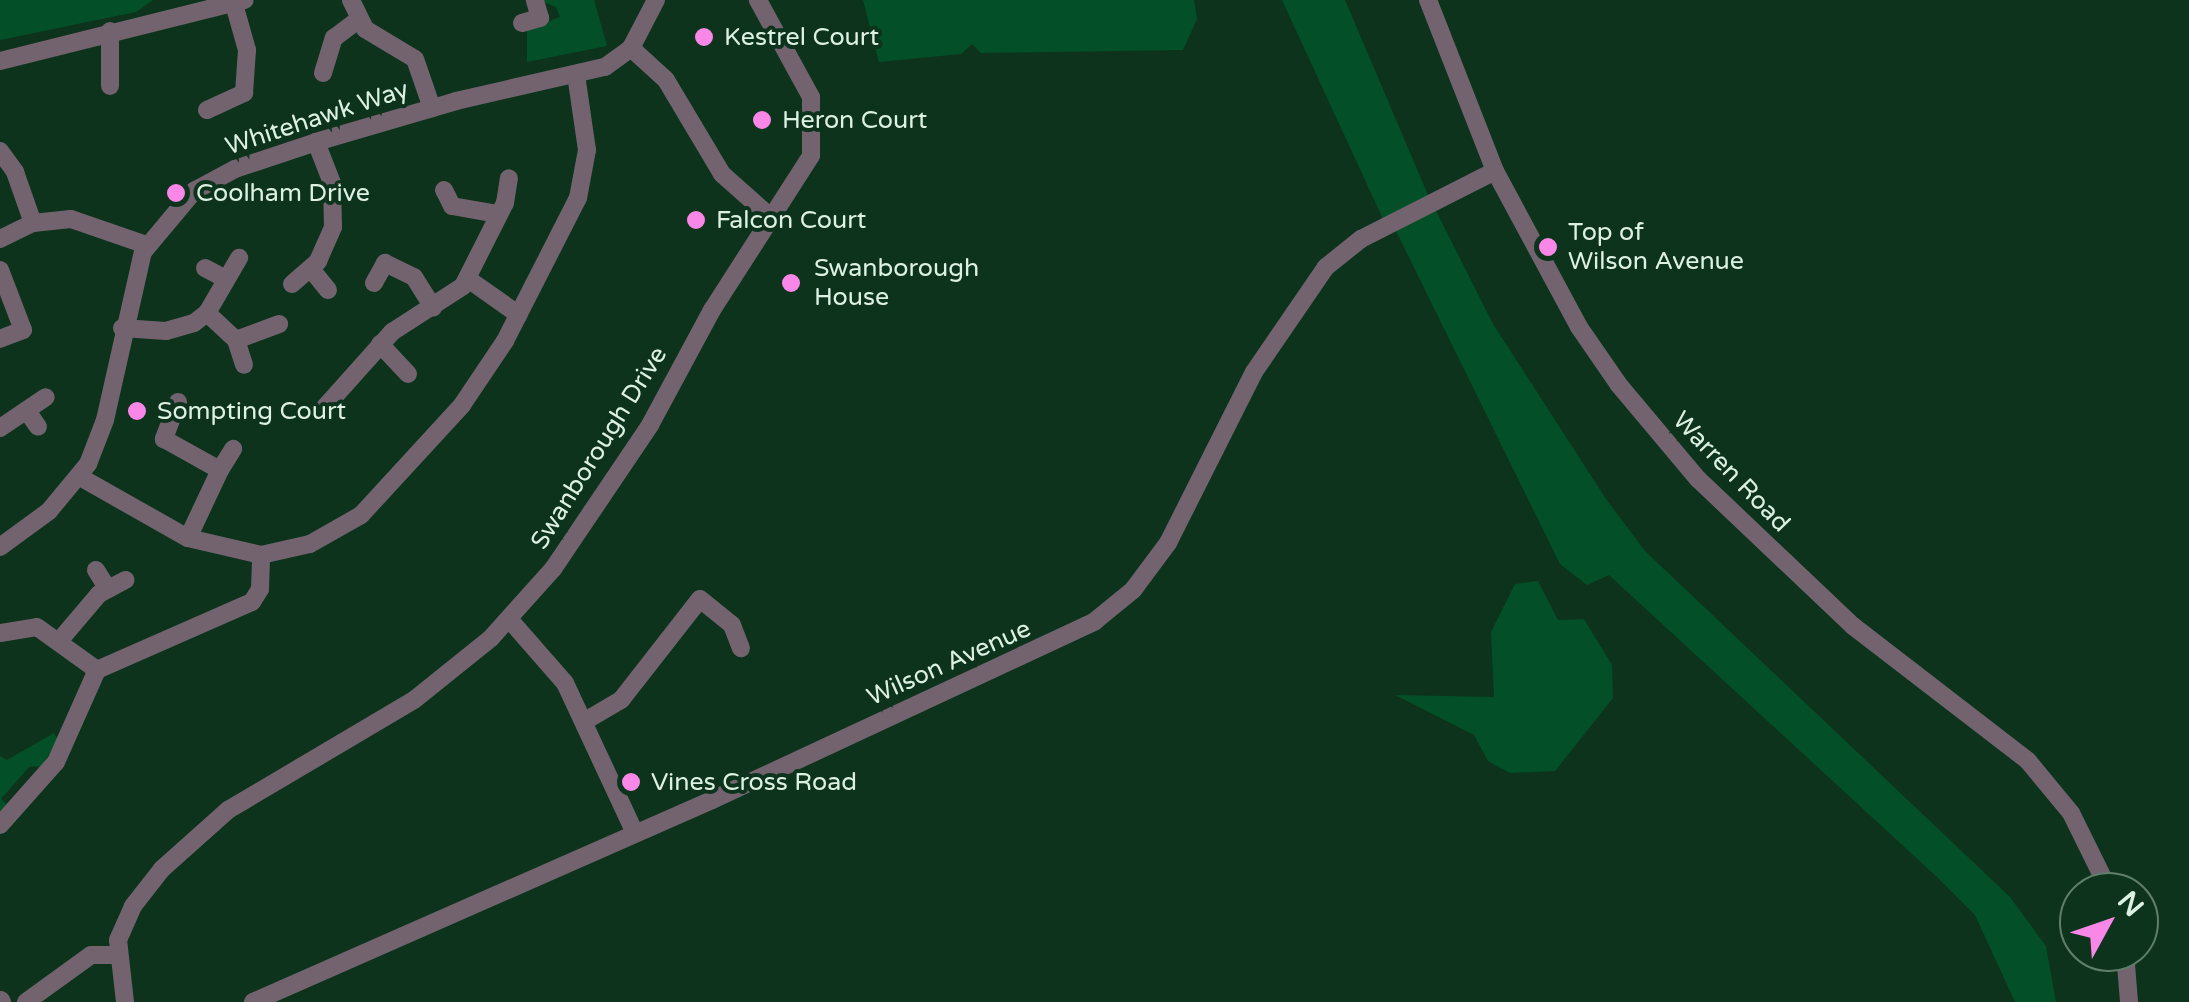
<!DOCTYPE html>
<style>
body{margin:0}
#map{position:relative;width:2189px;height:1002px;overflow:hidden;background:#0d331c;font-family:"Varela Round",sans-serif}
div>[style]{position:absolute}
.green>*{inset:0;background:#035028}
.minor>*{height:18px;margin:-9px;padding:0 9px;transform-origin:9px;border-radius:9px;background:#72636f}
.dots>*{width:28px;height:28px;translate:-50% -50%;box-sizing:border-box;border:5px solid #0d331c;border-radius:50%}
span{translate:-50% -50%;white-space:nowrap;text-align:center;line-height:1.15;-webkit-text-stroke:8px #0d331c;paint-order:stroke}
.poi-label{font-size:25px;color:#ddf1e2}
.left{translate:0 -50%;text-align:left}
.street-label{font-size:25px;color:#ddf1e2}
.north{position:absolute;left:2059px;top:872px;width:100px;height:100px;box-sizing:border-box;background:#0d331c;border:2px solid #607f6b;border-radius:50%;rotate:50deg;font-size:28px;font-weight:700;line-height:40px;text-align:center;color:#ddf1e2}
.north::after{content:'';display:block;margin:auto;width:35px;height:45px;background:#f987e8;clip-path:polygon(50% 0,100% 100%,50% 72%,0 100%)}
</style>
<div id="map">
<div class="green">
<div style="clip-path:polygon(0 0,153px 0,136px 12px,0 40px)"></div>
<div style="clip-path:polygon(539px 0,594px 0,607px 46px,527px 62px,527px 29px,560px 17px,556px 7px)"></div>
<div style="clip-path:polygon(863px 0,1194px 0,1197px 19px,1183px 50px,981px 53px,972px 44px,961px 54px,879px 62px)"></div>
<div style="clip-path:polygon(1282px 0,1345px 0,1428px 195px,1493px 324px,1606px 499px,1645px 551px,2010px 897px,2046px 946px,2056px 1002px,2015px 1002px,1975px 915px,1937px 877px,1609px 575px,1587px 585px,1560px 564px,1395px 229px,1383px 219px)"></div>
<div style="clip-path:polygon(1538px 581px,1558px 620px,1584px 619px,1612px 665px,1613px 698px,1555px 771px,1510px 773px,1488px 761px,1474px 735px,1395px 695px,1494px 697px,1491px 632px,1515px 584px)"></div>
<div style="clip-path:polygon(54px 733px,58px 740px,42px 766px,29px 767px,1px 799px,10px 807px,0 816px,0 756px,7px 760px)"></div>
</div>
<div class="minor">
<div style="left:351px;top:0;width:32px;rotate:64deg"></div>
<div style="left:365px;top:29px;width:58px;rotate:31deg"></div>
<div style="left:415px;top:59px;width:52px;rotate:70.9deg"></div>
<div style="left:1428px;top:0;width:184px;rotate:68.6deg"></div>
<div style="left:1495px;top:171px;width:177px;rotate:61.7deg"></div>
<div style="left:1579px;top:327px;width:70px;rotate:55.4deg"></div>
<div style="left:1619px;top:385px;width:123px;rotate:50deg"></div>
<div style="left:1698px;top:479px;width:214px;rotate:43.5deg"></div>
<div style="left:1853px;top:626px;width:221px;rotate:37.6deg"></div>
<div style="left:2028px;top:761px;width:67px;rotate:50.4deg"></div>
<div style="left:2071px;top:813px;width:88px;rotate:63.7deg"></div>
<div style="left:522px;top:23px;width:19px;rotate:-16deg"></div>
<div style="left:540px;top:18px;width:19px;rotate:-106deg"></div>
<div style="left:110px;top:31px;width:55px;rotate:90deg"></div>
<div style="left:631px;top:48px;width:47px;rotate:42.4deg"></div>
<div style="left:666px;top:80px;width:109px;rotate:59.2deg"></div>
<div style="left:722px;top:174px;width:71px;rotate:41.6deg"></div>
<div style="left:0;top:61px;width:252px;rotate:-14deg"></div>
<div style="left:323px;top:73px;width:37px;rotate:-73deg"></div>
<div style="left:334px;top:38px;width:30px;rotate:-37deg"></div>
<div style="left:207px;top:110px;width:41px;rotate:-24.7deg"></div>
<div style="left:244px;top:93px;width:43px;rotate:-86deg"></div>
<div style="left:247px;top:50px;width:48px;rotate:-105.8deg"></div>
<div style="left:0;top:151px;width:26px;rotate:54deg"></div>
<div style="left:15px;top:172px;width:54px;rotate:70.6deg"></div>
<div style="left:444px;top:190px;width:18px;rotate:63deg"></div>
<div style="left:452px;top:206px;width:47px;rotate:9.9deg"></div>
<div style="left:0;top:239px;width:37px;rotate:-26deg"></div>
<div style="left:33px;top:223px;width:38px;rotate:-6deg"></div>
<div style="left:71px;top:219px;width:79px;rotate:19.1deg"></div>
<div style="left:205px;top:268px;width:24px;rotate:28deg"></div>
<div style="left:311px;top:269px;width:27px;rotate:51deg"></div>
<div style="left:0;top:270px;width:64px;rotate:69deg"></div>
<div style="left:23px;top:330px;width:25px;rotate:159deg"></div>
<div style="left:468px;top:279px;width:62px;rotate:35.2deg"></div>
<div style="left:374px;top:283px;width:23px;rotate:-61deg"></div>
<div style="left:385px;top:263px;width:32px;rotate:26deg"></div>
<div style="left:414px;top:277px;width:36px;rotate:58deg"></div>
<div style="left:292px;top:284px;width:35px;rotate:-41deg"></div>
<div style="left:318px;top:261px;width:37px;rotate:-66deg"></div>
<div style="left:333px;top:227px;width:44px;rotate:-91.3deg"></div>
<div style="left:332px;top:183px;width:44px;rotate:-111.3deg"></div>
<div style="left:207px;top:313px;width:40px;rotate:43deg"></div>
<div style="left:236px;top:340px;width:26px;rotate:72deg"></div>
<div style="left:122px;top:328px;width:44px;rotate:3.9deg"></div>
<div style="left:166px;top:331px;width:29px;rotate:-16deg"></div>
<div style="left:194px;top:323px;width:16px;rotate:-38deg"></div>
<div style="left:207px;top:313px;width:64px;rotate:-59.8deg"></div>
<div style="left:236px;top:340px;width:46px;rotate:-20.4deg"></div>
<div style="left:380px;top:344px;width:41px;rotate:47deg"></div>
<div style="left:178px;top:402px;width:40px;rotate:111deg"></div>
<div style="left:164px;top:439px;width:64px;rotate:29deg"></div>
<div style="left:220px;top:470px;width:75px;rotate:115.2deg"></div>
<div style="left:325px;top:407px;width:101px;rotate:-48.2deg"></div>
<div style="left:392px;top:332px;width:85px;rotate:-32.9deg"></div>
<div style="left:463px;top:286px;width:93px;rotate:-63.2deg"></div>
<div style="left:505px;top:203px;width:25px;rotate:-81deg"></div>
<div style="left:27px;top:411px;width:19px;rotate:55deg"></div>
<div style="left:0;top:428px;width:55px;rotate:-34deg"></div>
<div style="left:220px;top:470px;width:25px;rotate:-58deg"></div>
<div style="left:80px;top:477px;width:124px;rotate:29.5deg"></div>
<div style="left:188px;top:538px;width:75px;rotate:13.1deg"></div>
<div style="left:0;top:547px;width:61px;rotate:-36.3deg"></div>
<div style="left:49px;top:511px;width:61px;rotate:-50.3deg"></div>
<div style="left:88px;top:464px;width:47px;rotate:-68.9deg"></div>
<div style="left:105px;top:420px;width:172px;rotate:-77.3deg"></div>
<div style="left:143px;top:252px;width:80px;rotate:-50.1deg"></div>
<div style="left:194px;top:191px;width:47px;rotate:-28.2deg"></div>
<div style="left:235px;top:169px;width:85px;rotate:-18.4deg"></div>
<div style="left:316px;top:142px;width:146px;rotate:-16.3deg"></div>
<div style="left:456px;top:101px;width:153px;rotate:-12.9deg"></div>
<div style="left:605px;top:67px;width:32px;rotate:-36deg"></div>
<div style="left:631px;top:48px;width:54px;rotate:-62.5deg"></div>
<div style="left:96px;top:570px;width:22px;rotate:58deg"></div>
<div style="left:509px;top:619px;width:85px;rotate:48.8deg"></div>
<div style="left:565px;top:683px;width:166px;rotate:65deg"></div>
<div style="left:0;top:633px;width:37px;rotate:-9deg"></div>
<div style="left:37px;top:627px;width:74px;rotate:35.6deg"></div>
<div style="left:60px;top:640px;width:60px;rotate:-49.7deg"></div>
<div style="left:99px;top:594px;width:30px;rotate:-28deg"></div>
<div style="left:585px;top:721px;width:42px;rotate:-30.3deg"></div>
<div style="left:621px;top:700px;width:128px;rotate:-52deg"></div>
<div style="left:700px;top:599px;width:41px;rotate:39.1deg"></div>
<div style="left:732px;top:625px;width:25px;rotate:69deg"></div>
<div style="left:0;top:825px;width:84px;rotate:-48.4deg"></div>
<div style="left:56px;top:762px;width:101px;rotate:-66deg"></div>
<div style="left:97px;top:670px;width:169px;rotate:-23.7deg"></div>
<div style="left:252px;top:602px;width:15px;rotate:-58deg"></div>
<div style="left:260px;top:589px;width:34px;rotate:-88deg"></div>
<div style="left:261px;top:555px;width:50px;rotate:-12.7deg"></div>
<div style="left:310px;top:544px;width:59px;rotate:-29.6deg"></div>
<div style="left:361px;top:515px;width:149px;rotate:-47.4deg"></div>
<div style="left:462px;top:405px;width:77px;rotate:-56.1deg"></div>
<div style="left:505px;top:341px;width:161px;rotate:-63deg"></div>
<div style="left:578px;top:198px;width:49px;rotate:-79.4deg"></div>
<div style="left:587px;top:150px;width:76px;rotate:-98.3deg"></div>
<div style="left:2125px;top:952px;width:50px;rotate:85.4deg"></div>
<div style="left:1px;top:1000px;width:2px;rotate:63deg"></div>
<div style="left:26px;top:1002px;width:80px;rotate:-35.9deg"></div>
<div style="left:91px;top:955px;width:25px"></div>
<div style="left:125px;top:1002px;width:62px;rotate:-96.4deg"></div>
<div style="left:118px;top:940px;width:37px;rotate:-66deg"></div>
<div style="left:133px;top:906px;width:47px;rotate:-51.9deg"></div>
<div style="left:162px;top:869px;width:89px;rotate:-41.8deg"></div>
<div style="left:228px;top:810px;width:216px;rotate:-30.6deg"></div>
<div style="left:414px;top:700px;width:99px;rotate:-38.8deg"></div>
<div style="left:491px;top:638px;width:93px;rotate:-48.1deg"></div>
<div style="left:553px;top:569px;width:174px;rotate:-56deg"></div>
<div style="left:650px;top:425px;width:131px;rotate:-61.7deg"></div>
<div style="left:712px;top:310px;width:183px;rotate:-57.3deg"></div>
<div style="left:811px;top:156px;width:59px;rotate:-90deg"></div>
<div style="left:811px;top:97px;width:111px;rotate:-118.7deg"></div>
<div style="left:253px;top:1002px;width:501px;rotate:-23.75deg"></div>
<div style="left:712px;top:800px;width:423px;rotate:-25deg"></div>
<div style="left:1095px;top:621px;width:49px;rotate:-39.2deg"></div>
<div style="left:1133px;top:590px;width:59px;rotate:-53.3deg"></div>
<div style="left:1168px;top:543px;width:191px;rotate:-63.3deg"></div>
<div style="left:1254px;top:372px;width:127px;rotate:-55.6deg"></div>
<div style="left:1326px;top:267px;width:45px;rotate:-38.7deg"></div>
<div style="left:1361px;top:239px;width:150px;rotate:-26.9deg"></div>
</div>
<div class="dots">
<div style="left:704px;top:37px;background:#f987e8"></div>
<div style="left:762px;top:120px;background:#f987e8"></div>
<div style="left:176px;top:193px;background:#f987e8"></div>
<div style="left:696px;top:220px;background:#f987e8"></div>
<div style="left:1548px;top:247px;background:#f987e8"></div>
<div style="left:791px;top:283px;background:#f987e8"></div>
<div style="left:137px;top:411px;background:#f987e8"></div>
<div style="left:631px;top:782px;background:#f987e8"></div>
</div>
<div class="poi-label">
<span class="left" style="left:724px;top:37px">Kestrel Court</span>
<span class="left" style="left:782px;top:120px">Heron Court</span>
<span class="left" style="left:196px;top:193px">Coolham Drive</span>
<span class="left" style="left:716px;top:220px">Falcon Court</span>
<span class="left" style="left:1568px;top:247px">Top of<br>Wilson Avenue</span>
<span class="left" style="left:814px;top:283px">Swanborough<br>House</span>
<span class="left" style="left:157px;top:411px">Sompting Court</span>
<span class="left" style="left:651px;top:782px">Vines Cross Road</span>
</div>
<div class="street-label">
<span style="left:317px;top:118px;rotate:-18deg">Whitehawk Way</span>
<span style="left:599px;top:448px;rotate:-58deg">Swanborough Drive</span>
<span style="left:1731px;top:472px;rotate:46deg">Warren Road</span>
<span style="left:949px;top:663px;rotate:-24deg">Wilson Avenue</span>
</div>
<div class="north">N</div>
</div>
